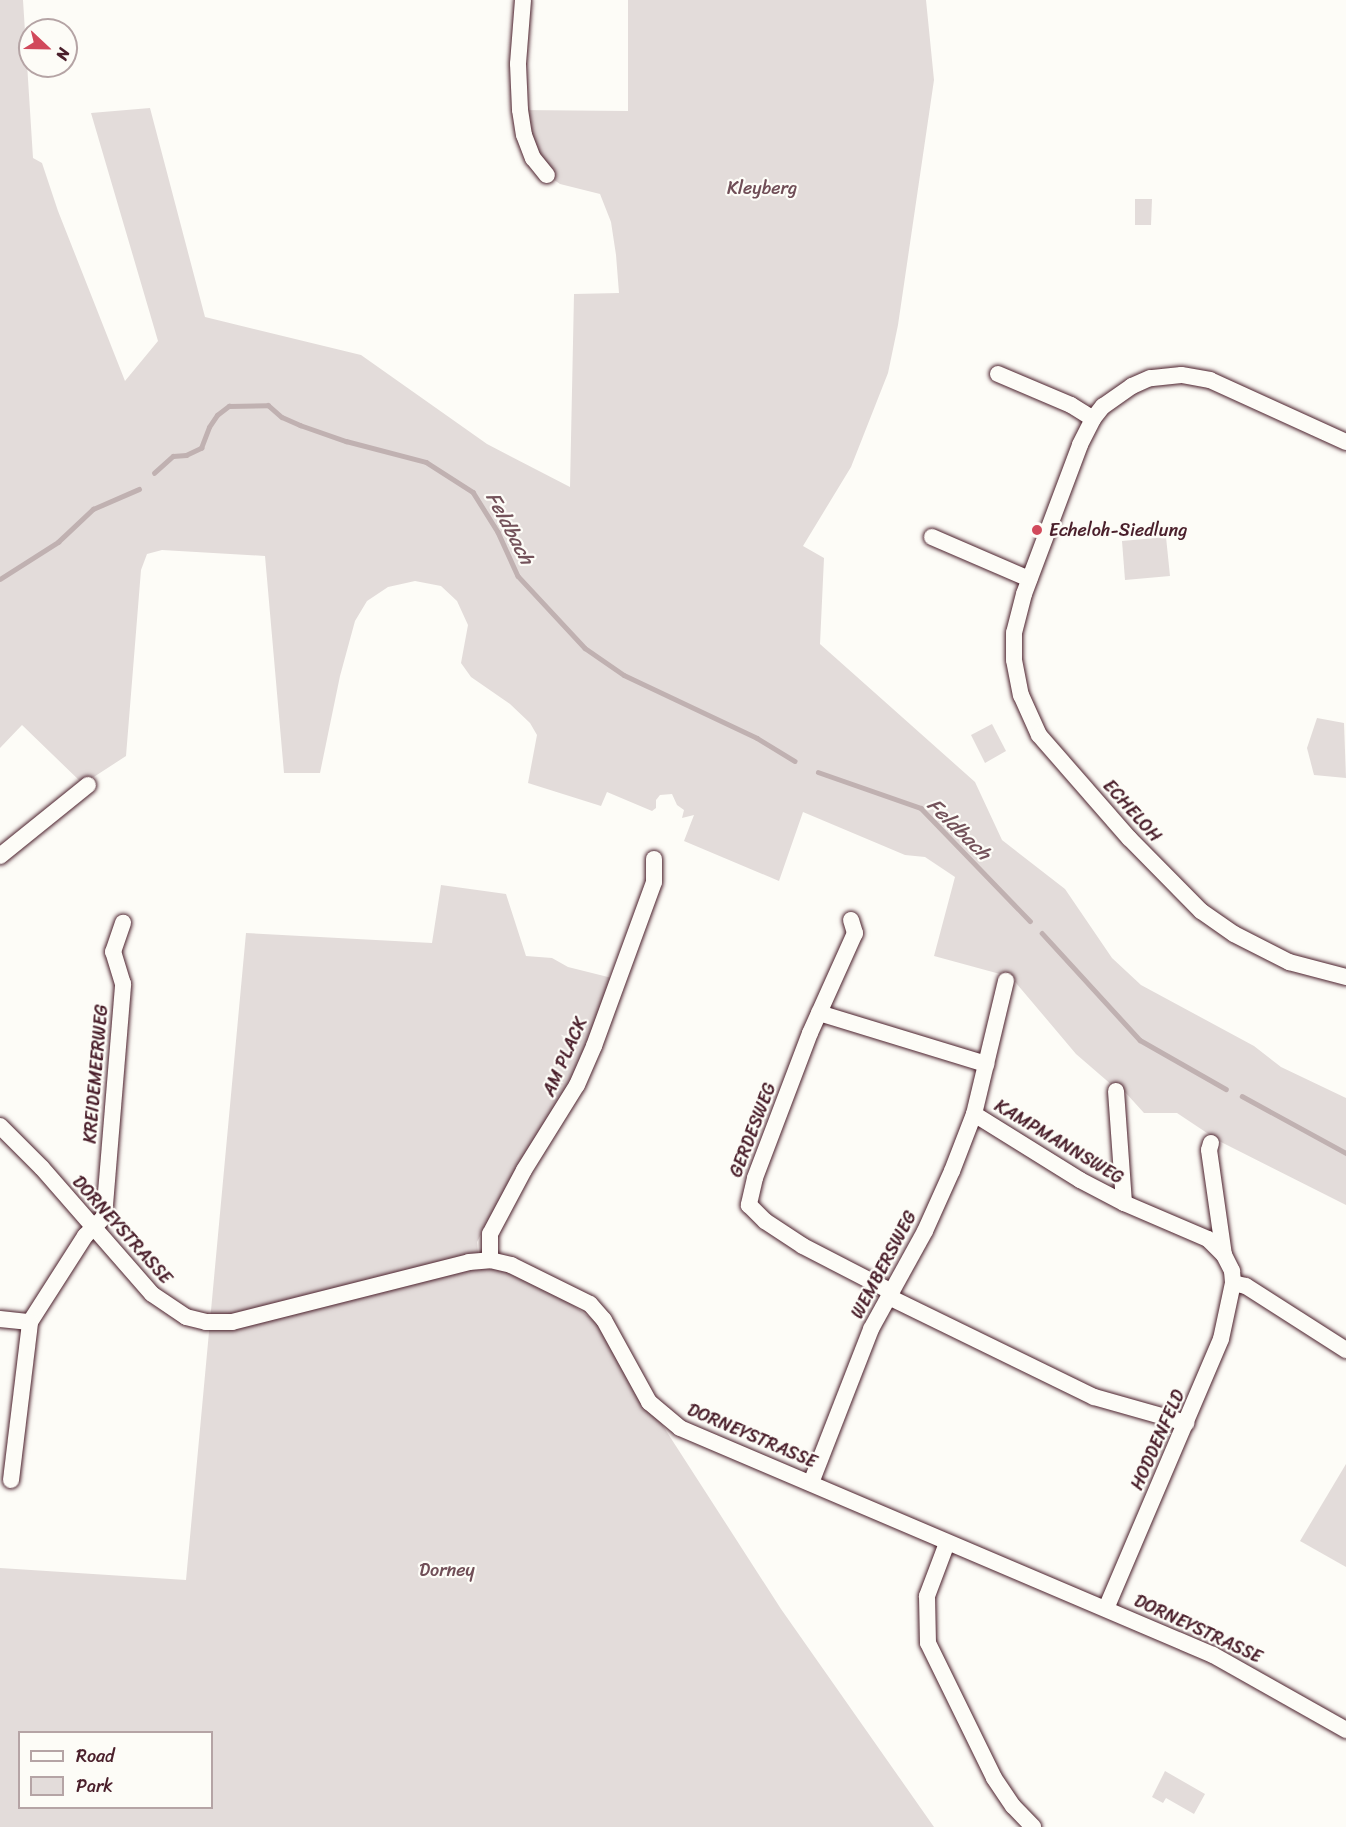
<!DOCTYPE html>
<style>
body{margin:0}
#map{position:relative;width:1346px;height:1827px;overflow:hidden;background:#fdfcf7;font-family:Sriracha,sans-serif}
div>[style]{position:absolute}
.green>*{inset:0;background:#e3dcda}
.stream>*{height:4.5px;margin:-2.25px;padding:0 2.25px;transform-origin:2.25px;border-radius:2.25px;background:#c0b1b1}
.roads{filter:drop-shadow(0 0 2px #4a1f2b) drop-shadow(0 0 2px #4a1f2b)}
.minor>*{height:16px;margin:-8px;padding:0 8px;transform-origin:8px;border-radius:8px;background:#fdfcf7}
.dots>*{width:16px;height:16px;translate:-50% -50%;box-sizing:border-box;border:3px solid #fdfcf7;border-radius:50%}
span{translate:-50% -50%;white-space:nowrap;text-align:center;line-height:1.15;-webkit-text-stroke:4.5px #fdfcf7;paint-order:stroke}
.park-label{font-size:18px;color:#704e57}
.poi-label{font-size:18px;color:#4a1f2b}
.left{translate:0 -50%;text-align:left}
.street-label{font-size:18px;color:#4a1f2b}
.water-label{font-size:20px;color:#73525a;font-style:italic}
.legend{position:absolute;left:18px;top:1731px;width:195px;height:78px;box-sizing:border-box;background:#fdfcf7;border:2px solid #b5a4a5;margin:0;padding:8px 10px;list-style:none;font-size:18px;color:#4a1f2b}
.legend li{display:flex;align-items:center;gap:12px;height:30px}
.legend b{width:30px;border:2px solid #b5a4a5}
.north{position:absolute;left:18px;top:18px;width:60px;height:60px;box-sizing:border-box;background:#fdfcf7;border:2px solid #b5a4a5;border-radius:50%;rotate:112deg;font-size:16px;font-weight:700;line-height:24px;text-align:center;color:#4a1f2b}
.north::after{content:'';display:block;margin:auto;width:21px;height:27px;background:#d1495b;clip-path:polygon(50% 0,100% 100%,50% 72%,0 100%)}
</style>
<div id="map">
<div class="green">
<div style="clip-path:polygon(0 0,23px 0,33px 158px,42px 163px,58px 211px,125px 381px,158px 341px,91px 113px,150px 108px,205px 317px,361px 355px,487px 444px,570px 487px,574px 294px,619px 293px,616px 255px,611px 222px,600px 194px,560px 184px,547px 175px,520px 110px,628px 111px,628px 0,926px 0,934px 80px,898px 325px,888px 373px,851px 467px,803px 546px,824px 558px,820px 644px,975px 782px,1002px 840px,1065px 889px,1112px 958px,1141px 985px,1254px 1046px,1281px 1067px,1346px 1098px,1346px 1205px,1219px 1141px,1177px 1113px,1144px 1113px,1125px 1092px,1113px 1086px,1076px 1054px,1011px 977px,934px 956px,955px 877px,925px 857px,905px 855px,803px 812px,779px 881px,684px 841px,694px 815px,682px 818px,684px 810px,677px 805px,672px 794px,660px 795px,656px 800px,656px 808px,652px 811px,607px 792px,601px 806px,528px 783px,537px 735px,530px 723px,510px 704px,471px 677px,461px 663px,468px 625px,457px 601px,441px 586px,415px 581px,388px 587px,367px 601px,355px 621px,340px 676px,320px 773px,284px 773px,265px 556px,162px 550px,147px 554px,141px 570px,126px 756px,83px 784px,22px 725px,0 748px)"></div>
<div style="clip-path:polygon(1135px 199px,1152px 199px,1151px 225px,1135px 225px)"></div>
<div style="clip-path:polygon(1166px 537px,1170px 576px,1125px 580px,1122px 541px)"></div>
<div style="clip-path:polygon(1317px 718px,1344px 723px,1346px 778px,1314px 775px,1307px 748px)"></div>
<div style="clip-path:polygon(992px 724px,1006px 751px,985px 763px,971px 735px)"></div>
<div style="clip-path:polygon(evenodd,441px 885px,506px 894px,526px 956px,552px 958px,568px 967px,612px 978px,611px 987px,570px 1084px,499px 1200px,477px 1242px,478px 1253px,509px 1272px,567px 1301px,596px 1322px,781px 1609px,934px 1827px,0 1827px,0 1568px,186px 1580px,246px 933px,432px 943px,441px 885px,20px 1732px,212px 1732px,212px 1808px,20px 1808px,20px 1732px)"></div>
<div style="clip-path:polygon(1346px 1464px,1346px 1567px,1300px 1541px)"></div>
<div style="clip-path:polygon(1165px 1771px,1205px 1794px,1194px 1814px,1166px 1798px,1163px 1803px,1152px 1797px)"></div>
</div>
<div class="stream">
<div style="left:154px;top:473px;width:25px;rotate:-42deg"></div>
<div style="left:173px;top:456px;width:13px;rotate:-4deg"></div>
<div style="left:186px;top:455px;width:17px;rotate:-25deg"></div>
<div style="left:201px;top:448px;width:22px;rotate:-69deg"></div>
<div style="left:209px;top:427px;width:14px;rotate:-56deg"></div>
<div style="left:217px;top:415px;width:15px;rotate:-37deg"></div>
<div style="left:229px;top:406px;width:39px;rotate:-1deg"></div>
<div style="left:268px;top:405px;width:18px;rotate:41deg"></div>
<div style="left:282px;top:417px;width:20px;rotate:24deg"></div>
<div style="left:300px;top:425px;width:49px;rotate:19.2deg"></div>
<div style="left:346px;top:441px;width:83px;rotate:14.7deg"></div>
<div style="left:426px;top:462px;width:56px;rotate:32.6deg"></div>
<div style="left:473px;top:492px;width:47px;rotate:58deg"></div>
<div style="left:498px;top:532px;width:48px;rotate:65.6deg"></div>
<div style="left:518px;top:576px;width:98px;rotate:47.1deg"></div>
<div style="left:585px;top:648px;width:47px;rotate:34.7deg"></div>
<div style="left:624px;top:675px;width:147px;rotate:25.3deg"></div>
<div style="left:757px;top:738px;width:44px;rotate:31.2deg"></div>
<div style="left:0;top:579px;width:69px;rotate:-32.5deg"></div>
<div style="left:58px;top:542px;width:48px;rotate:-43.3deg"></div>
<div style="left:93px;top:509px;width:50px;rotate:-23.5deg"></div>
<div style="left:818px;top:772px;width:109px;rotate:19.3deg"></div>
<div style="left:921px;top:808px;width:157px;rotate:46deg"></div>
<div style="left:1042px;top:933px;width:145px;rotate:47.5deg"></div>
<div style="left:1140px;top:1040px;width:99px;rotate:29.7deg"></div>
<div style="left:1242px;top:1096px;width:119px;rotate:28.7deg"></div>
</div>
<div class="roads">
<div class="minor">
<div style="left:523px;top:0;width:64px;rotate:94.5deg"></div>
<div style="left:518px;top:64px;width:46px;rotate:87.5deg"></div>
<div style="left:520px;top:110px;width:25px;rotate:81deg"></div>
<div style="left:524px;top:135px;width:25px;rotate:69deg"></div>
<div style="left:533px;top:158px;width:22px;rotate:51deg"></div>
<div style="left:998px;top:374px;width:79px;rotate:23deg"></div>
<div style="left:1071px;top:405px;width:26px;rotate:32deg"></div>
<div style="left:1346px;top:442px;width:149px;rotate:-155.5deg"></div>
<div style="left:1210px;top:380px;width:29px;rotate:-170deg"></div>
<div style="left:1181px;top:375px;width:31px;rotate:174deg"></div>
<div style="left:1150px;top:378px;width:20px;rotate:156deg"></div>
<div style="left:1132px;top:386px;width:35px;rotate:145deg"></div>
<div style="left:1103px;top:406px;width:16px;rotate:128deg"></div>
<div style="left:1093px;top:419px;width:29px;rotate:117deg"></div>
<div style="left:1080px;top:445px;width:159px;rotate:110.6deg"></div>
<div style="left:1024px;top:594px;width:40px;rotate:104.4deg"></div>
<div style="left:1014px;top:633px;width:27px;rotate:90deg"></div>
<div style="left:1014px;top:660px;width:36px;rotate:79deg"></div>
<div style="left:1021px;top:695px;width:44px;rotate:65.8deg"></div>
<div style="left:1039px;top:735px;width:137px;rotate:48.9deg"></div>
<div style="left:1129px;top:838px;width:103px;rotate:45.4deg"></div>
<div style="left:1201px;top:911px;width:40px;rotate:34.9deg"></div>
<div style="left:1234px;top:934px;width:62px;rotate:27deg"></div>
<div style="left:1289px;top:962px;width:59px;rotate:14.7deg"></div>
<div style="left:932px;top:537px;width:106px;rotate:23.4deg"></div>
<div style="left:0;top:856px;width:113px;rotate:-38.9deg"></div>
<div style="left:851px;top:920px;width:14px;rotate:73deg"></div>
<div style="left:855px;top:933px;width:110px;rotate:114.2deg"></div>
<div style="left:810px;top:1033px;width:155px;rotate:110.8deg"></div>
<div style="left:755px;top:1178px;width:28px;rotate:103deg"></div>
<div style="left:749px;top:1205px;width:23px;rotate:45deg"></div>
<div style="left:765px;top:1221px;width:45px;rotate:33.3deg"></div>
<div style="left:803px;top:1246px;width:100px;rotate:27.3deg"></div>
<div style="left:819px;top:1013px;width:175px;rotate:17deg"></div>
<div style="left:1116px;top:1091px;width:112px;rotate:85.9deg"></div>
<div style="left:974px;top:1114px;width:125px;rotate:31.9deg"></div>
<div style="left:1080px;top:1180px;width:50px;rotate:27.6deg"></div>
<div style="left:1124px;top:1203px;width:91px;rotate:23.2deg"></div>
<div style="left:1208px;top:1239px;width:23px;rotate:45deg"></div>
<div style="left:1224px;top:1255px;width:18px;rotate:63deg"></div>
<div style="left:1232px;top:1271px;width:12px;rotate:85deg"></div>
<div style="left:1233px;top:1283px;width:57px;rotate:102.1deg"></div>
<div style="left:1221px;top:1339px;width:293px;rotate:113.1deg"></div>
<div style="left:0;top:1126px;width:59px;rotate:45deg"></div>
<div style="left:42px;top:1168px;width:167px;rotate:48.9deg"></div>
<div style="left:152px;top:1294px;width:41px;rotate:34.1deg"></div>
<div style="left:186px;top:1317px;width:21px;rotate:14deg"></div>
<div style="left:206px;top:1322px;width:26px"></div>
<div style="left:232px;top:1322px;width:244px;rotate:-14.2deg"></div>
<div style="left:469px;top:1262px;width:21px;rotate:-5deg"></div>
<div style="left:490px;top:1260px;width:22px;rotate:13deg"></div>
<div style="left:511px;top:1265px;width:88px;rotate:26.3deg"></div>
<div style="left:590px;top:1304px;width:21px;rotate:49deg"></div>
<div style="left:604px;top:1320px;width:94px;rotate:61.2deg"></div>
<div style="left:649px;top:1402px;width:40px;rotate:40deg"></div>
<div style="left:680px;top:1428px;width:579px;rotate:23.07deg"></div>
<div style="left:1213px;top:1655px;width:153px;rotate:29.4deg"></div>
<div style="left:1211px;top:1143px;width:7px;rotate:106deg"></div>
<div style="left:1209px;top:1150px;width:106px;rotate:81.9deg"></div>
<div style="left:490px;top:1260px;width:26px;rotate:-90deg"></div>
<div style="left:490px;top:1234px;width:72px;rotate:-62deg"></div>
<div style="left:524px;top:1170px;width:100px;rotate:-58.1deg"></div>
<div style="left:577px;top:1085px;width:43px;rotate:-66.4deg"></div>
<div style="left:594px;top:1046px;width:175px;rotate:-69.9deg"></div>
<div style="left:654px;top:882px;width:23px;rotate:-90deg"></div>
<div style="left:1233px;top:1283px;width:13px;rotate:13deg"></div>
<div style="left:1246px;top:1286px;width:119px;rotate:32.6deg"></div>
<div style="left:889px;top:1297px;width:228px;rotate:26deg"></div>
<div style="left:1094px;top:1397px;width:96px;rotate:15.8deg"></div>
<div style="left:0;top:1319px;width:30px;rotate:6deg"></div>
<div style="left:30px;top:1322px;width:102px;rotate:-57.4deg"></div>
<div style="left:85px;top:1236px;width:27px;rotate:-45deg"></div>
<div style="left:104px;top:1217px;width:234px;rotate:-85.3deg"></div>
<div style="left:123px;top:984px;width:34px;rotate:-107deg"></div>
<div style="left:113px;top:952px;width:31px;rotate:-71deg"></div>
<div style="left:11px;top:1480px;width:159px;rotate:-83.1deg"></div>
<div style="left:811px;top:1483px;width:165px;rotate:-68.7deg"></div>
<div style="left:871px;top:1329px;width:112px;rotate:-61.1deg"></div>
<div style="left:925px;top:1231px;width:66px;rotate:-65.8deg"></div>
<div style="left:952px;top:1171px;width:61px;rotate:-68.9deg"></div>
<div style="left:974px;top:1114px;width:137px;rotate:-76.5deg"></div>
<div style="left:947px;top:1543px;width:57px;rotate:110.7deg"></div>
<div style="left:927px;top:1596px;width:47px;rotate:88.8deg"></div>
<div style="left:928px;top:1643px;width:150px;rotate:63.9deg"></div>
<div style="left:994px;top:1778px;width:34px;rotate:56deg"></div>
<div style="left:1013px;top:1806px;width:29px;rotate:46deg"></div>
</div>
</div>
<div class="dots">
<div style="left:1037px;top:530px;background:#d1495b"></div>
</div>
<div class="park-label">
<span style="left:762px;top:188px">Kleyberg</span>
<span style="left:447px;top:1570px">Dorney</span>
</div>
<div class="poi-label">
<span class="left" style="left:1049px;top:530px">Echeloh-Siedlung</span>
</div>
<div class="street-label">
<span style="left:1132px;top:811px;rotate:48deg">ECHELOH</span>
<span style="left:565px;top:1057px;rotate:-66deg">AM PLACK</span>
<span style="left:96px;top:1074px;rotate:-85deg">KREIDEMEERWEG</span>
<span style="left:753px;top:1130px;rotate:-69deg">GERDESWEG</span>
<span style="left:1059px;top:1142px;rotate:31deg">KAMPMANNSWEG</span>
<span style="left:122px;top:1230px;rotate:48deg">DORNEYSTRASSE</span>
<span style="left:884px;top:1265px;rotate:-62deg">WEMBERSWEG</span>
<span style="left:752px;top:1436px;rotate:23deg">DORNEYSTRASSE</span>
<span style="left:1158px;top:1440px;rotate:-66deg">HODDENFELD</span>
<span style="left:1198px;top:1629px;rotate:25deg">DORNEYSTRASSE</span>
</div>
<div class="water-label">
<span style="left:510px;top:528px;rotate:62deg">Feldbach</span>
<span style="left:959px;top:829px;rotate:44deg">Feldbach</span>
</div>
<ul class="legend">
<li><b style="height:8px;background:#fdfcf7"></b>Road</li>
<li><b style="height:16px;background:#e3dcda"></b>Park</li>
</ul>
<div class="north">N</div>
</div>
